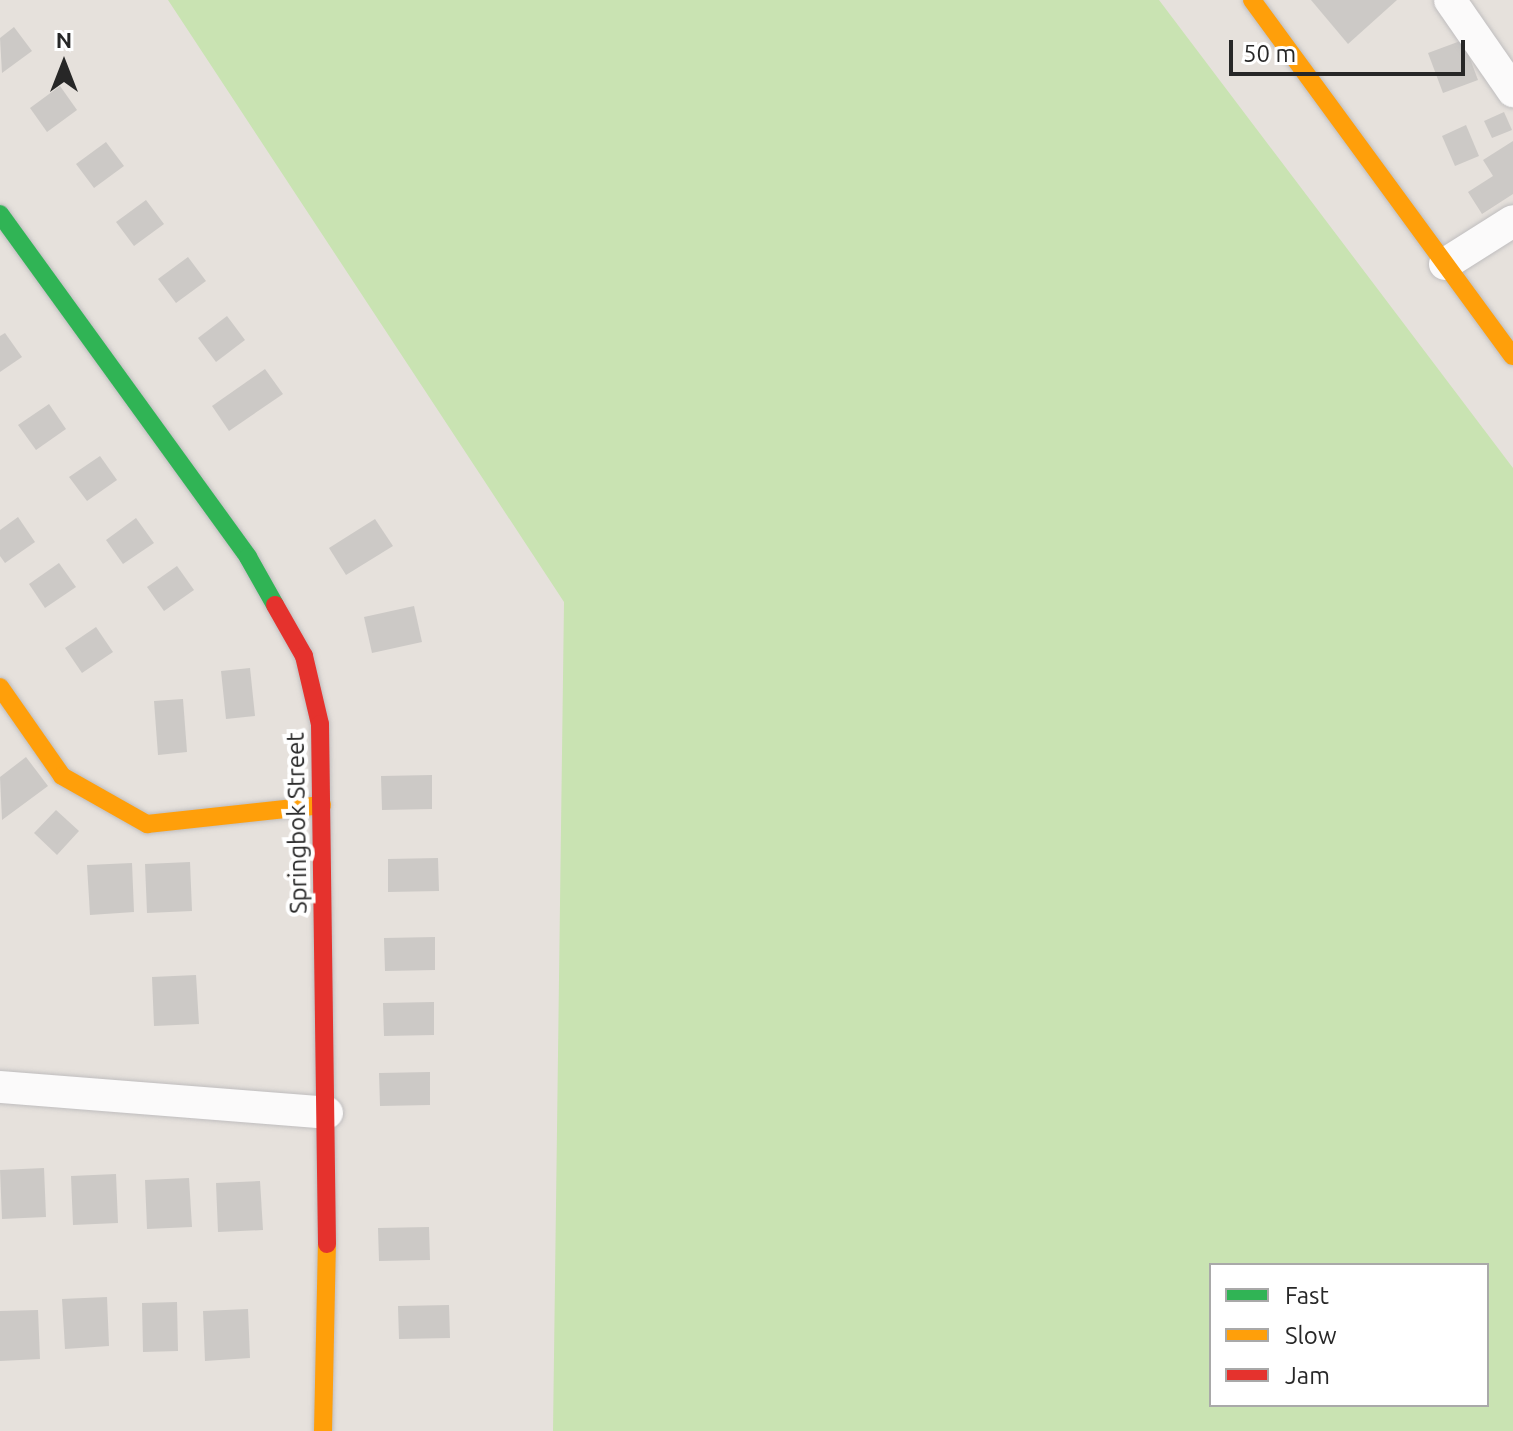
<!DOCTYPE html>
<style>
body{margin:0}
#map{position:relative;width:1513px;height:1431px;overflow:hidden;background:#e6e1dc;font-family:Ubuntu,sans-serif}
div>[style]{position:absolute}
.green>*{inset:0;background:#c9e3b2}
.building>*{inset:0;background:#ccc9c6}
.roads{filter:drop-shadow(0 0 2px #bfbdbe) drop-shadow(0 0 2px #bfbdbe)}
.street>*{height:32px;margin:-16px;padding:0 16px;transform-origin:16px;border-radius:16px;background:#fbfafa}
.fast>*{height:18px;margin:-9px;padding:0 9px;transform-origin:9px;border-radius:9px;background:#30b455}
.slow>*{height:18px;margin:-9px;padding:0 9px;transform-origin:9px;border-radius:9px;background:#ff9f0a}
.jam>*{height:18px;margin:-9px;padding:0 9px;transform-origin:9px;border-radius:9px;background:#e5322d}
span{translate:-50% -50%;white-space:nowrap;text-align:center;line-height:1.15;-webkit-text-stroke:8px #fff;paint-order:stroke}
.street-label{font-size:24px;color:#272727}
.legend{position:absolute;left:1209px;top:1263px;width:280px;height:144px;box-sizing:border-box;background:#fff;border:2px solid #a9a9a9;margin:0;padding:10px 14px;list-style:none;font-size:24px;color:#272727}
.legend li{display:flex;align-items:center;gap:16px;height:40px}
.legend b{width:40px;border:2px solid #a9a9a9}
.north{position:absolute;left:24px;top:24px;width:80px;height:80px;-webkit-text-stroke:6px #fff;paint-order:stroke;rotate:0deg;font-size:22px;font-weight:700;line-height:32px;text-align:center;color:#272727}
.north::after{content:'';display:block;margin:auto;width:28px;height:36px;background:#272727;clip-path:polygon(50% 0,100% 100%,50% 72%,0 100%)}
.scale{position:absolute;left:1229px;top:40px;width:236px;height:36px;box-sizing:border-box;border:4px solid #272727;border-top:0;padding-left:10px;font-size:24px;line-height:28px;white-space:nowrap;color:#272727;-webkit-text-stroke:6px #fff;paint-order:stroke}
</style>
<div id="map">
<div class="green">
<div style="clip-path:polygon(evenodd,168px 0,1159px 0,1513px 468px,1513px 1431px,553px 1431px,564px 602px,168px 0,1211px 1265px,1487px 1265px,1487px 1405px,1211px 1405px,1211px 1265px)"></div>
</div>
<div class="building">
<div style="clip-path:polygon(1311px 0,1397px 0,1348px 44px)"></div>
<div style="clip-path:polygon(14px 27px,32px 51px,2px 73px,0 38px)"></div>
<div style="clip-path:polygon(1463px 40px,1478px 80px,1443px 93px,1428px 53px)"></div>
<div style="clip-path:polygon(60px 86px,77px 110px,47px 132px,30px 108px)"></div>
<div style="clip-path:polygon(1504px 112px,1512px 130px,1492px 138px,1484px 121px)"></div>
<div style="clip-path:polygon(1466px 125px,1479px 156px,1455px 166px,1442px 136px)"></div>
<div style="clip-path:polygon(1513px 141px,1513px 194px,1482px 214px,1468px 192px,1493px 176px,1483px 160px)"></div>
<div style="clip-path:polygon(106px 142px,124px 166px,94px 188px,76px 164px)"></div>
<div style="clip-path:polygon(146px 200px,164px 224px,134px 246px,116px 222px)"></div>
<div style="clip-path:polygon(188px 257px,206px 281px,176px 303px,158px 279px)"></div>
<div style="clip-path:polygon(227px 316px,245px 340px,216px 362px,198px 338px)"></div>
<div style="clip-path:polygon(5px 333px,22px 357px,0 372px,0 336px)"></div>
<div style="clip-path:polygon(265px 369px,283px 394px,229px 431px,212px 406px)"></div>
<div style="clip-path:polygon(49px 404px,66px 429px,36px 450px,18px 425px)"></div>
<div style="clip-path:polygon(100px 456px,117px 480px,87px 501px,69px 477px)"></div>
<div style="clip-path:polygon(18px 517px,35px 542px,5px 563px,0 556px,0 530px)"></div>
<div style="clip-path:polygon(136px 518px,154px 543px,123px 564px,106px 540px)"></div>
<div style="clip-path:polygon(375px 519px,393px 546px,346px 575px,329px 548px)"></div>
<div style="clip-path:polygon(59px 563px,76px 587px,45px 608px,29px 584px)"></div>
<div style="clip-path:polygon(177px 566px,194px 590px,164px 611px,147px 587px)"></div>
<div style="clip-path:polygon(414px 606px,422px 642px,372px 653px,364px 617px)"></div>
<div style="clip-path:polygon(96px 627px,113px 652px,82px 673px,65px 648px)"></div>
<div style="clip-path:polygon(250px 668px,255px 716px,226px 719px,221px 671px)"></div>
<div style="clip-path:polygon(183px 699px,187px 752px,158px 755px,154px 701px)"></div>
<div style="clip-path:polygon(26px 757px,48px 786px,2px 820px,0 777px)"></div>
<div style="clip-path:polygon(432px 775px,432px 809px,382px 810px,381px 776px)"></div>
<div style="clip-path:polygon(56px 810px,79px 831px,57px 855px,34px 833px)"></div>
<div style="clip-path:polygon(438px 858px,439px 891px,388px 892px,388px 859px)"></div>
<div style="clip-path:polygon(190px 862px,192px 911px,147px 913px,145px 864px)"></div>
<div style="clip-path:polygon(132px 863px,134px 912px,90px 915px,87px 865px)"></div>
<div style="clip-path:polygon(435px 937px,435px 970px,385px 971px,384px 938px)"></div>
<div style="clip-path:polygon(196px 975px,199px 1024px,154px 1026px,152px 977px)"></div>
<div style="clip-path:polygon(434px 1002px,434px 1035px,384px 1036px,383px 1003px)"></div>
<div style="clip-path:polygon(430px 1072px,430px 1105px,380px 1106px,379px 1073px)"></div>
<div style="clip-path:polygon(44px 1168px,46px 1217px,2px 1219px,0 1170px)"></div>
<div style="clip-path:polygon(116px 1174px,118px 1223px,73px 1225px,71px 1176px)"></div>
<div style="clip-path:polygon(189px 1178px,192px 1227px,147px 1229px,145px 1180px)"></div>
<div style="clip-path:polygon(260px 1181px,263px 1230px,218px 1232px,216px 1183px)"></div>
<div style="clip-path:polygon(429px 1227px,430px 1260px,379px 1261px,378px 1228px)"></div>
<div style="clip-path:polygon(107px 1297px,109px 1346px,65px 1349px,62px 1299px)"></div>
<div style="clip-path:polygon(177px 1302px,178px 1351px,143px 1352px,142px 1303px)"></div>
<div style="clip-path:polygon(449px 1305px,450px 1338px,399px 1339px,398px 1306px)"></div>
<div style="clip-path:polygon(248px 1309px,250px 1358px,205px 1361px,203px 1311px)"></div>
<div style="clip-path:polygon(38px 1310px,40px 1359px,0 1361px,0 1311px)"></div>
</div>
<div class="roads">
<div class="street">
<div style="left:1450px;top:0;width:111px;rotate:55.3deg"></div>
<div style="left:1445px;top:264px;width:80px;rotate:-32.3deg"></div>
<div style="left:0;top:1087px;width:328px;rotate:4.5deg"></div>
</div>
<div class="fast">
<div style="left:0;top:214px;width:423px;rotate:54.1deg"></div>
<div style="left:248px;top:557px;width:55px;rotate:60.6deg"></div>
</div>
<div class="slow">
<div style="left:1252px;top:0;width:441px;rotate:53.8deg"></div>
<div style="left:0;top:687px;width:108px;rotate:55.1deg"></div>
<div style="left:62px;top:776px;width:98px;rotate:29.5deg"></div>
<div style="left:147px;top:824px;width:176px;rotate:-6.2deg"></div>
<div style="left:323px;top:1431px;width:187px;rotate:-88.8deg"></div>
</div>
<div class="jam">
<div style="left:275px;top:605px;width:59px;rotate:60.4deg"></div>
<div style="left:304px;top:656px;width:70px;rotate:76.8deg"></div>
<div style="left:320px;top:724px;width:520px;rotate:89.23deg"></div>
</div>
</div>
<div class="street-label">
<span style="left:297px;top:823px;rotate:-91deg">Springbok Street</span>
</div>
<ul class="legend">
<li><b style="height:10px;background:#30b455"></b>Fast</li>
<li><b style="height:10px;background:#ff9f0a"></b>Slow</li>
<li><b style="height:10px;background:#e5322d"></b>Jam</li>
</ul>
<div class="north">N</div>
<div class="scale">50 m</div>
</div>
